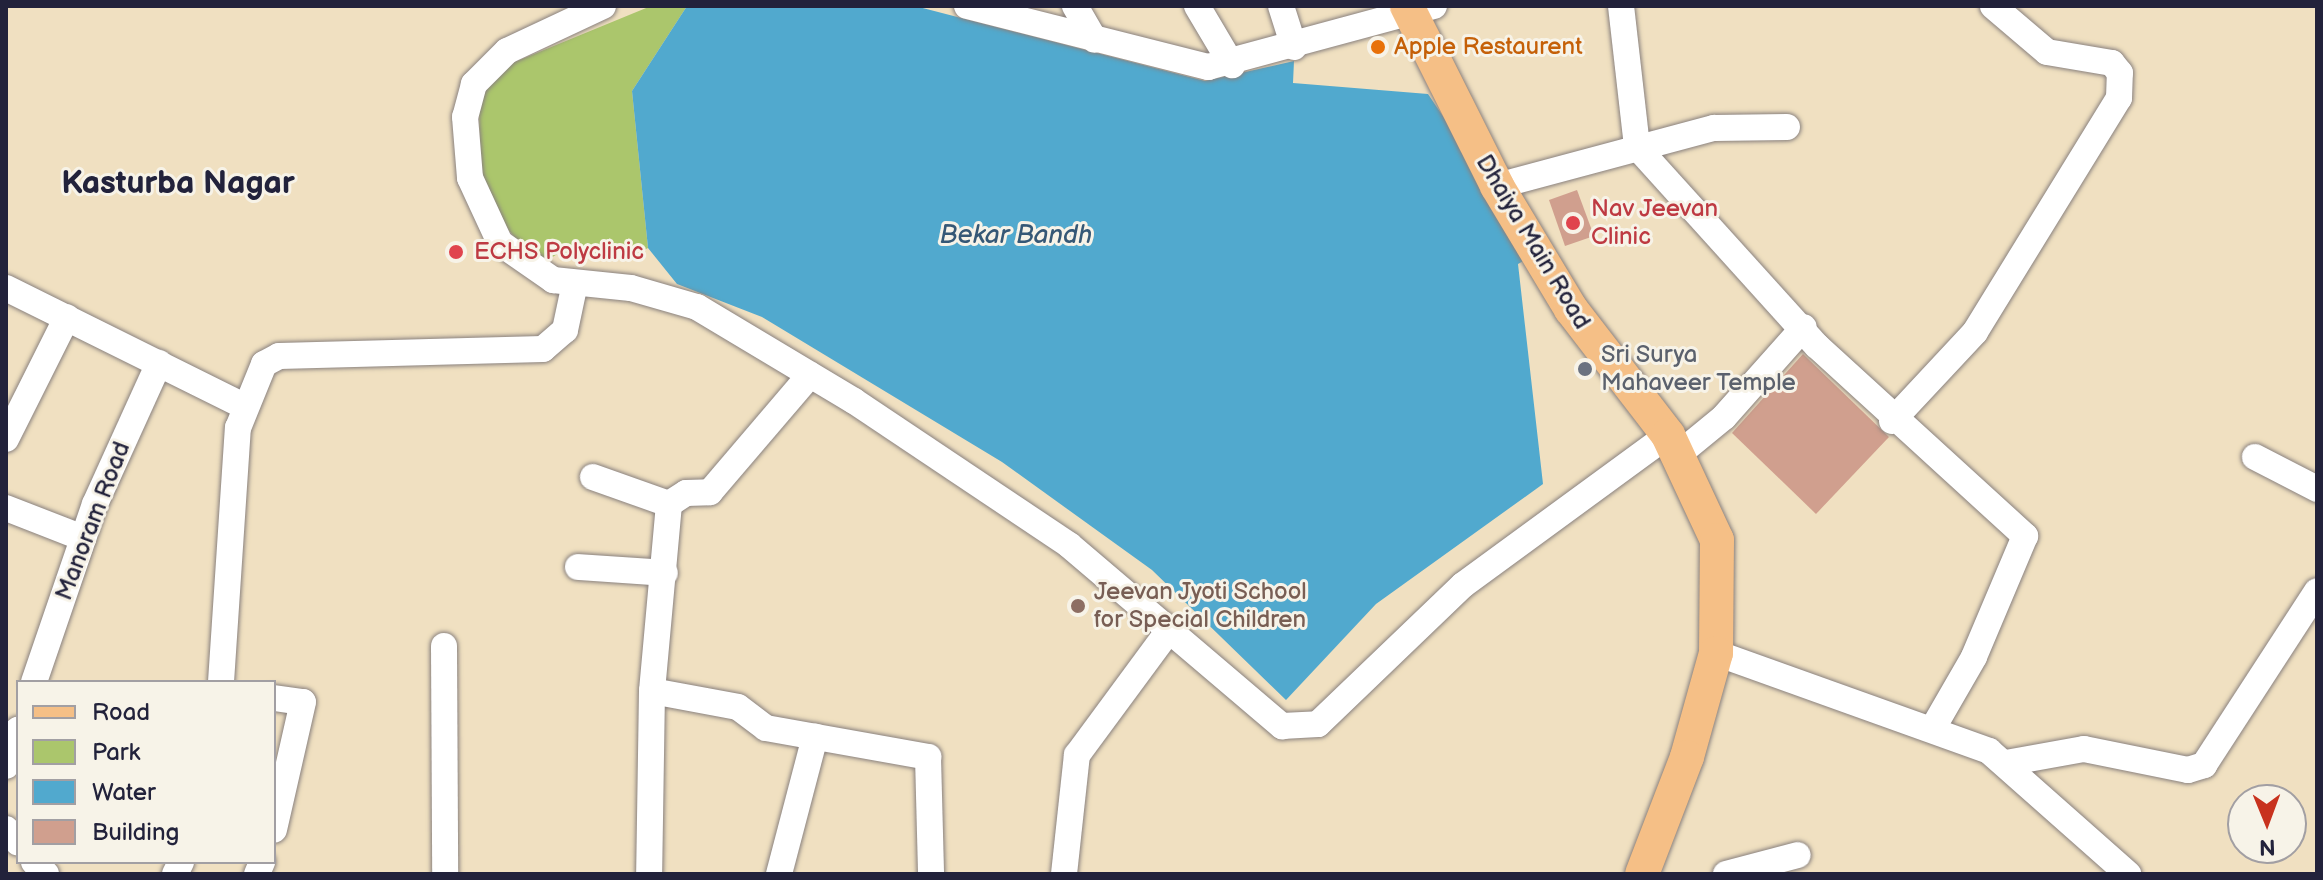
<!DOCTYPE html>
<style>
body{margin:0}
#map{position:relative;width:2323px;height:880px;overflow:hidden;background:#f0e0c1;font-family:"Balsamiq Sans",sans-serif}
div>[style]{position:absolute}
.green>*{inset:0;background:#abc66c}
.water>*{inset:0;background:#51a9ce}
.building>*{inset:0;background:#d09f8e}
.roads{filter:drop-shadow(0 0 2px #89817e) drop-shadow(0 0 2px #89817e)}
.minor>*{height:26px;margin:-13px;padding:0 13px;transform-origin:13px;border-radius:13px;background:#fff}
.major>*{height:34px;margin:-17px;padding:0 17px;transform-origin:17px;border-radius:17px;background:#f5bf86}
.dots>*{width:22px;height:22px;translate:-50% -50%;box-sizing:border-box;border:4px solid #f7f3e8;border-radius:50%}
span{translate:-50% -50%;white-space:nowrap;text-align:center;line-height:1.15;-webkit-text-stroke:6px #f7f3e8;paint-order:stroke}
.food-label{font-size:24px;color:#c56008}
.left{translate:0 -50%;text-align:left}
.health-label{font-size:24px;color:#be3a42}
.street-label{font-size:24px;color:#22223b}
.worship-label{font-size:24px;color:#5b616d}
.education-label{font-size:24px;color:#785e54}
.water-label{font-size:26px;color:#355876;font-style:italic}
.district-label{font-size:32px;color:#22223b;font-weight:700}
.frame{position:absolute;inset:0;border:8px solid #22223b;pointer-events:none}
.legend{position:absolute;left:16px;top:680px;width:260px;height:184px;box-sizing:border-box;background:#f7f3e8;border:2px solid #a29fa3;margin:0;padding:10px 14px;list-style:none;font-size:24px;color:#22223b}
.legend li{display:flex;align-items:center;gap:16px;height:40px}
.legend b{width:40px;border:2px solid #a29fa3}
.north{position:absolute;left:2227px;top:784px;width:80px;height:80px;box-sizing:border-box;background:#f7f3e8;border:2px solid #a29fa3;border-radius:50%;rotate:179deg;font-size:22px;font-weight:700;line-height:32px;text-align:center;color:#22223b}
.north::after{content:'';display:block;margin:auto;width:28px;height:36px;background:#c8321e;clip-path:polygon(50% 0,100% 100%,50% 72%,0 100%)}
</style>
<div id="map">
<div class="green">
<div style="clip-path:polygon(651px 6px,687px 6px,632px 91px,648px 248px,624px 260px,559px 253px,538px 266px,481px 196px,479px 102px,486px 84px,505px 66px)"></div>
</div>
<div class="water">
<div style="clip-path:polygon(687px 6px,915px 6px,1205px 81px,1294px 61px,1293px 83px,1428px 94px,1498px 198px,1527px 259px,1518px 264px,1543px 484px,1376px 604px,1286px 700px,1152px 570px,1002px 462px,762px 317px,677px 284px,648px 248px,632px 91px)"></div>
</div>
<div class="building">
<div style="clip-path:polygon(1577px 190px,1594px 236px,1565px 246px,1549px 200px)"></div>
<div style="clip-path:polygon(1803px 354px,1889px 437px,1816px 514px,1732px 433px)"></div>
</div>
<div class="roads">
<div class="minor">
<div style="left:603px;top:6px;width:106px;rotate:154.9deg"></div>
<div style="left:507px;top:51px;width:47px;rotate:135deg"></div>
<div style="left:474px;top:84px;width:34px;rotate:105deg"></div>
<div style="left:465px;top:117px;width:61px;rotate:85.3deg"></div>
<div style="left:470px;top:178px;width:72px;rotate:65.2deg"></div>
<div style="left:500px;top:243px;width:65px;rotate:34.9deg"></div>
<div style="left:553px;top:280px;width:78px;rotate:5.9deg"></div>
<div style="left:631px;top:288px;width:69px;rotate:16.1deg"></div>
<div style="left:697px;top:307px;width:183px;rotate:30.9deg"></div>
<div style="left:854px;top:401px;width:259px;rotate:33.8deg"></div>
<div style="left:1069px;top:545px;width:280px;rotate:40.4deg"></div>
<div style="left:1282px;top:726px;width:36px;rotate:-3deg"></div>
<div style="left:1318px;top:724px;width:201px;rotate:-43.8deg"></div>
<div style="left:1463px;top:585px;width:254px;rotate:-36.2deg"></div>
<div style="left:967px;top:6px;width:249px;rotate:14.2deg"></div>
<div style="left:1208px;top:67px;width:234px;rotate:-15.1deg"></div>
<div style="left:1075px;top:6px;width:39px;rotate:60deg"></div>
<div style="left:1197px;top:6px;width:69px;rotate:59.3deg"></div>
<div style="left:1281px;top:6px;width:43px;rotate:72.4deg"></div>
<div style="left:1621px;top:6px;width:142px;rotate:83.5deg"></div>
<div style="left:1637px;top:147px;width:268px;rotate:47.9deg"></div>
<div style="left:1817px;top:346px;width:282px;rotate:42.4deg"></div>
<div style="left:2025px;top:536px;width:131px;rotate:112.9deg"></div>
<div style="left:1974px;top:657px;width:82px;rotate:120deg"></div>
<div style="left:1497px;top:186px;width:225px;rotate:-15deg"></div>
<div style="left:1714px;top:128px;width:73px;rotate:-0.8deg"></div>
<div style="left:6px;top:288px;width:263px;rotate:26.4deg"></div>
<div style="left:1892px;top:421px;width:122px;rotate:-47deg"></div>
<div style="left:1975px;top:332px;width:275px;rotate:-58.4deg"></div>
<div style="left:2119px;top:98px;width:25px;rotate:-88deg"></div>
<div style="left:2120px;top:73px;width:13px;rotate:-129deg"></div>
<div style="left:2112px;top:63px;width:66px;rotate:-170.4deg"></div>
<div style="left:2047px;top:52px;width:71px;rotate:-139.6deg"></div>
<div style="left:6px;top:439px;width:136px;rotate:-63.4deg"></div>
<div style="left:1679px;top:454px;width:58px;rotate:-39.4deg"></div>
<div style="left:1724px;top:417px;width:120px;rotate:-48.4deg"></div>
<div style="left:2255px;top:457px;width:70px;rotate:27.3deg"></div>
<div style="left:593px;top:477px;width:81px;rotate:19.6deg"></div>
<div style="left:669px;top:504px;width:188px;rotate:95.2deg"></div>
<div style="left:652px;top:691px;width:183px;rotate:90.9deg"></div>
<div style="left:669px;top:504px;width:20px;rotate:-33deg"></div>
<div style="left:686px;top:493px;width:24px;rotate:-2deg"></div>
<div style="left:710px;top:492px;width:154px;rotate:-49.5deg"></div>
<div style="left:6px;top:508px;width:83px;rotate:21.3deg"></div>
<div style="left:578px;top:567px;width:87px;rotate:3.9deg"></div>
<div style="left:444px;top:646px;width:228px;rotate:89.7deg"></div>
<div style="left:1716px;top:653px;width:290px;rotate:19.7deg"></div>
<div style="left:1989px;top:751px;width:186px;rotate:41.5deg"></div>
<div style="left:34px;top:682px;width:188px;rotate:-71.1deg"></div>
<div style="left:95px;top:504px;width:155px;rotate:-65.6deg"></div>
<div style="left:221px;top:682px;width:255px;rotate:-86.2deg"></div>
<div style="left:238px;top:428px;width:69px;rotate:-67.9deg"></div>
<div style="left:264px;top:364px;width:17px;rotate:-28deg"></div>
<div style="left:279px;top:356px;width:264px;rotate:-1.5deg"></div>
<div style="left:543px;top:349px;width:29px;rotate:-41deg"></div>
<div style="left:565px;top:330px;width:48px;rotate:-78deg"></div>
<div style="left:652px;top:691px;width:87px;rotate:10.5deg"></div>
<div style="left:738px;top:707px;width:35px;rotate:37deg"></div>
<div style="left:766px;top:728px;width:165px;rotate:10.1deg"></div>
<div style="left:928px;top:757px;width:117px;rotate:88.5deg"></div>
<div style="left:274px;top:698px;width:29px;rotate:8deg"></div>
<div style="left:303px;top:702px;width:131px;rotate:102.8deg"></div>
<div style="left:2006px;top:763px;width:79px;rotate:-10.2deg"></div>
<div style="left:2084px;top:749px;width:106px;rotate:11.4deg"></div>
<div style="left:2188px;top:770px;width:17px;rotate:-17deg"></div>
<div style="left:2204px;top:765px;width:207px;rotate:-57deg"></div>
<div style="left:6px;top:766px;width:38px;rotate:-72deg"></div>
<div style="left:6px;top:829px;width:18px;rotate:49deg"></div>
<div style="left:34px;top:862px;width:17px;rotate:45deg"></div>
<div style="left:175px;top:874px;width:13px;rotate:-63deg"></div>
<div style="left:257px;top:874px;width:13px;rotate:-67deg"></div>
<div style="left:779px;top:874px;width:142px;rotate:-75.3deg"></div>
<div style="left:1064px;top:874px;width:120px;rotate:-83.8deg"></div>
<div style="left:1077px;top:755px;width:157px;rotate:-53.6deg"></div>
<div style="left:1726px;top:874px;width:74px;rotate:-14.8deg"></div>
</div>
<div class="major">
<div style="left:1407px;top:6px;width:201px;rotate:63.4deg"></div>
<div style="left:1497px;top:186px;width:144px;rotate:59deg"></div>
<div style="left:1571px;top:309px;width:159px;rotate:52.4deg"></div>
<div style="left:1668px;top:435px;width:116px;rotate:65deg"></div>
<div style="left:1717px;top:540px;width:113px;rotate:90.5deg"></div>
<div style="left:1716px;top:653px;width:108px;rotate:105.6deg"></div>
<div style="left:1687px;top:757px;width:125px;rotate:111deg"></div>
</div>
</div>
<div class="dots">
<div style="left:1378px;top:47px;background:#e8710a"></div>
<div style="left:1573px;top:223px;background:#e0444e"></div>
<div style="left:456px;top:252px;background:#e0444e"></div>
<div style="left:1585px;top:369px;background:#6b7280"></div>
<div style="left:1078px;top:606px;background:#8d6e63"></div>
</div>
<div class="food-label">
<span class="left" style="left:1394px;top:47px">Apple Restaurent</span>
</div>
<div class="health-label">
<span class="left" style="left:1591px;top:223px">Nav Jeevan<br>Clinic</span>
<span class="left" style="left:474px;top:252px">ECHS Polyclinic</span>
</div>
<div class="street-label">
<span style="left:1533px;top:242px;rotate:59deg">Dhaiya Main Road</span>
<span style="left:93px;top:521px;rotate:-69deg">Manoram Road</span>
</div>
<div class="worship-label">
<span class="left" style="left:1601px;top:369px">Sri Surya<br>Mahaveer Temple</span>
</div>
<div class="education-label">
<span class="left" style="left:1094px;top:606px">Jeevan Jyoti School<br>for Special Children</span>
</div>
<div class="water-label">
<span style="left:1016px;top:236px">Bekar Bandh</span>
</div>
<div class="district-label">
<span style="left:178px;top:184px">Kasturba Nagar</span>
</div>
<div class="frame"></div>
<ul class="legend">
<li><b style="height:10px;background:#f5bf86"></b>Road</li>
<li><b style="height:22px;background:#abc66c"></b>Park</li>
<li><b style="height:22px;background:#51a9ce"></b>Water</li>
<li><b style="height:22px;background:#d09f8e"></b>Building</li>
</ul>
<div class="north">N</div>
</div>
